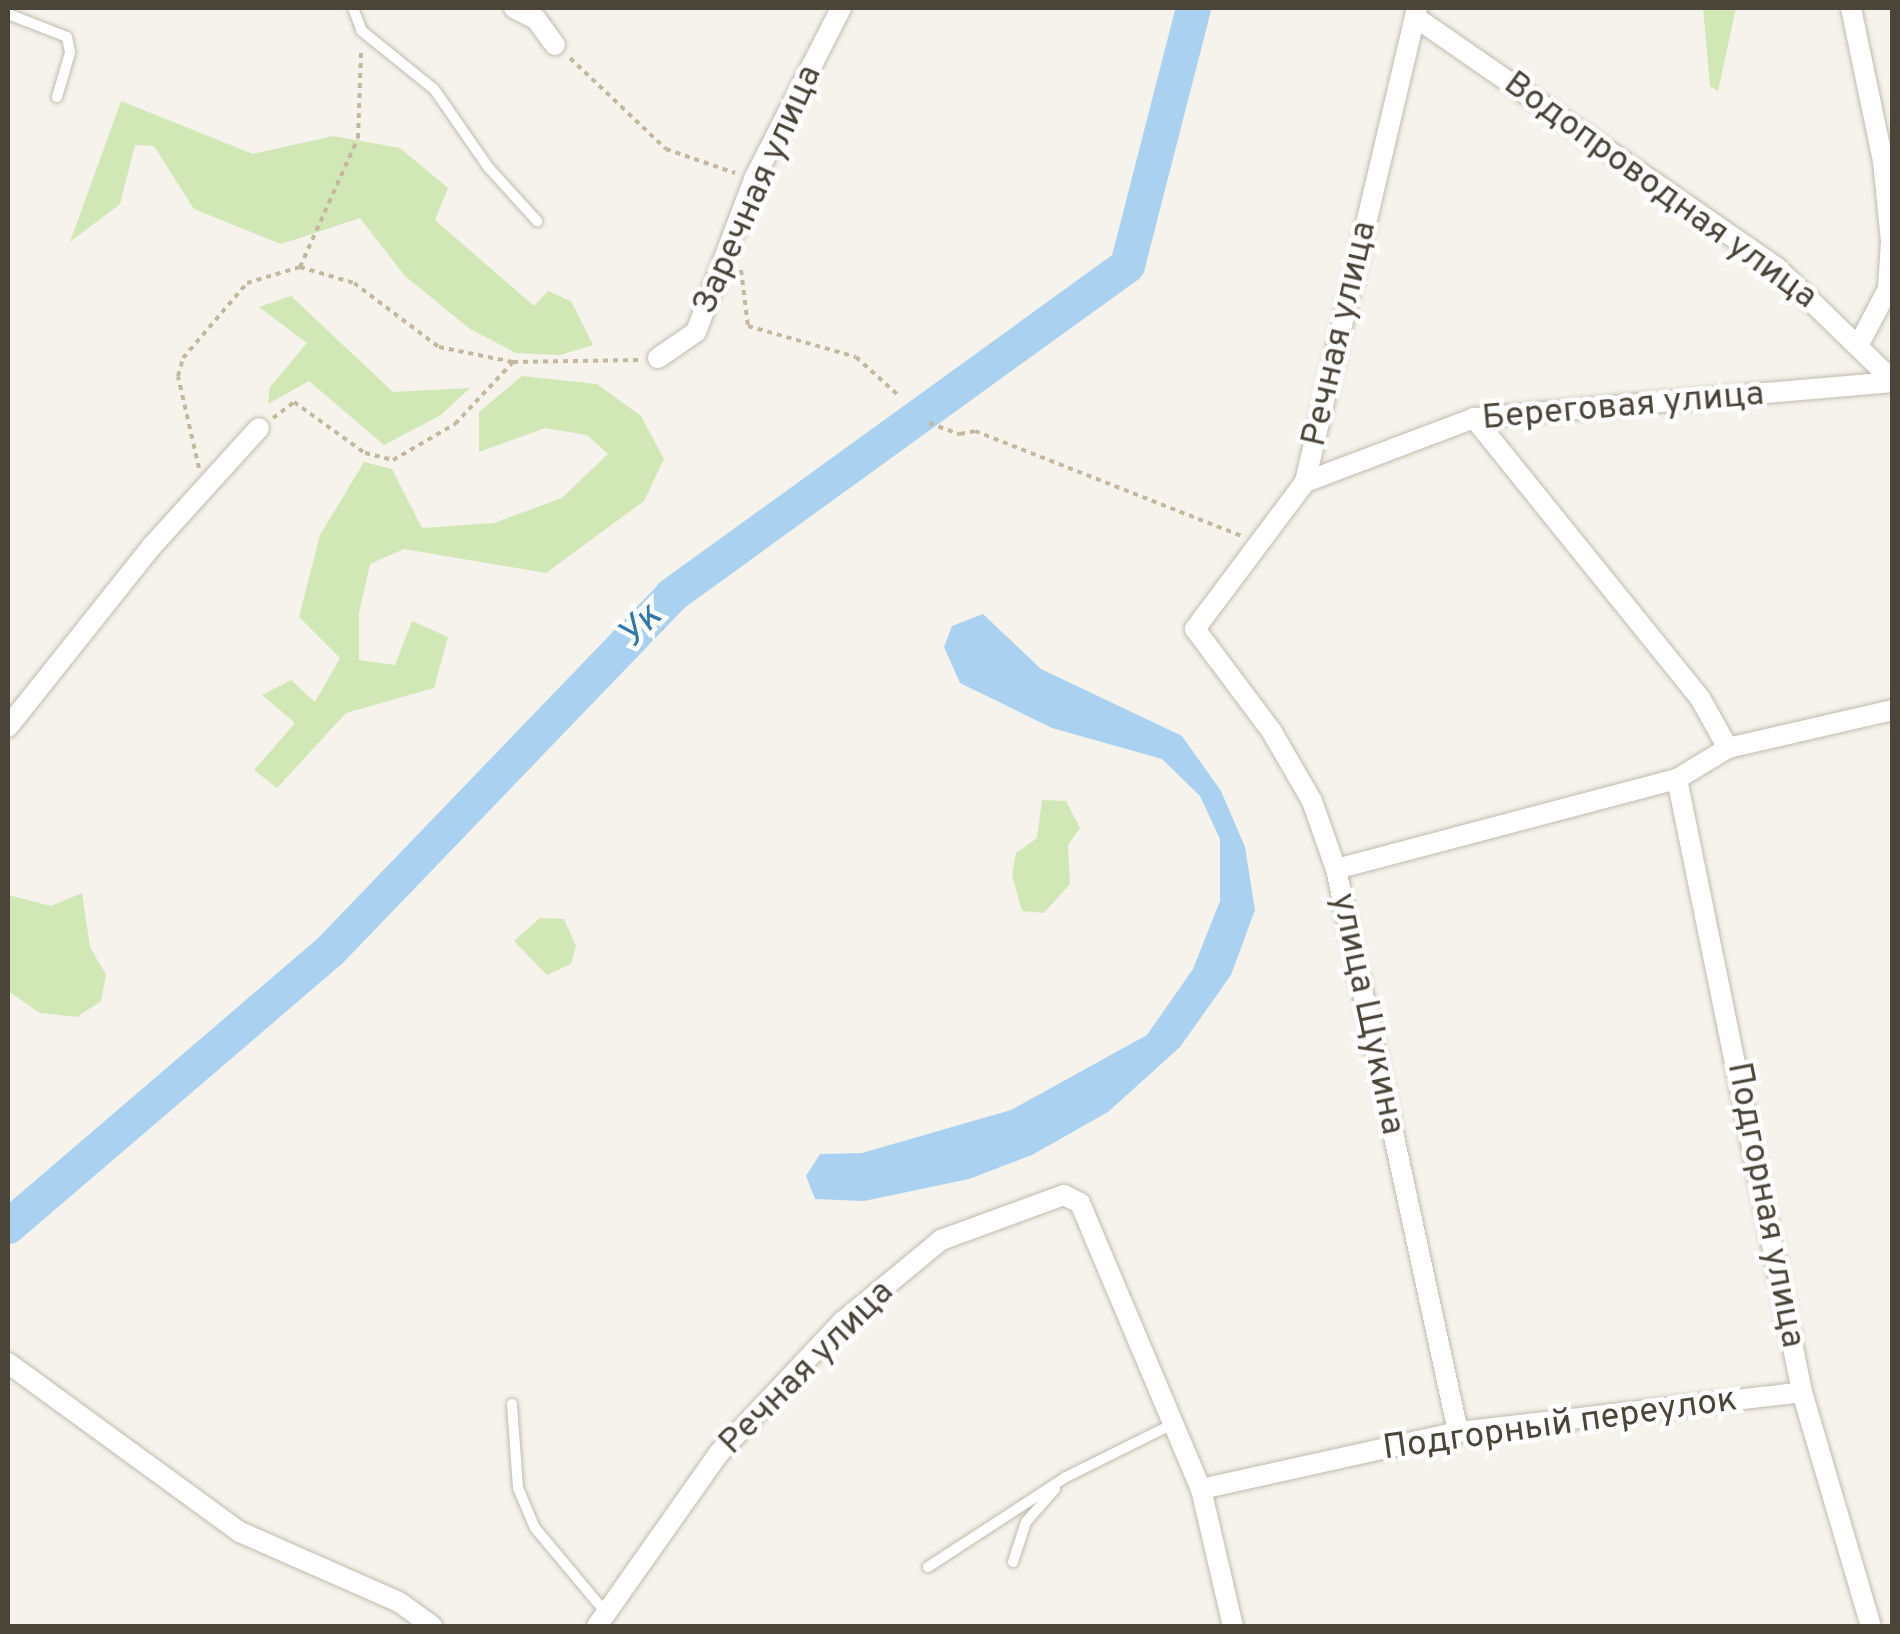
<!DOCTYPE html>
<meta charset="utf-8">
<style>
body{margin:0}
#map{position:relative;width:1900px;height:1634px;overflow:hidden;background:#f5f3ec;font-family:Overpass,sans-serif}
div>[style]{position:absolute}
.green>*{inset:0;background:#d1e8b6}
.water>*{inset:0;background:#aad2f0}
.river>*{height:35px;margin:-17.5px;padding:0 17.5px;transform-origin:17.5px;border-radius:17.5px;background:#aad2f0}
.path>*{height:4px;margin-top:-2px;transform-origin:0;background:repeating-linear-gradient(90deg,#c3b79f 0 5px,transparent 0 10px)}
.roads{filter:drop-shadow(0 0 2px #c1bbae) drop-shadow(0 0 2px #c1bbae)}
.lane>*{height:10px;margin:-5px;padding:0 5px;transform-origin:5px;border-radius:5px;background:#fff}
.street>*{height:20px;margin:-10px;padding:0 10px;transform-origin:10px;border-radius:10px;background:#fff}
span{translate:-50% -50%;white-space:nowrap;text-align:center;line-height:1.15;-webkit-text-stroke:9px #fff;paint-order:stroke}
.street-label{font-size:35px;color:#4a4439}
.water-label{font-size:38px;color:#3177ad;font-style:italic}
.frame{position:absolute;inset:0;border:10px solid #4a4439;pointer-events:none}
</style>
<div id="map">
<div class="green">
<div style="clip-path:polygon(1703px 8px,1736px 8px,1718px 91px,1710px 86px)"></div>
<div style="clip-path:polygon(121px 101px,253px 154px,333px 136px,400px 148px,448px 188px,435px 220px,534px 306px,548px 291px,571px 301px,593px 345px,560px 355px,516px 353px,470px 329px,405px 276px,360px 218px,281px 244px,194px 209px,154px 146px,135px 145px,120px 204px,70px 242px)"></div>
<div style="clip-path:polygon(291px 296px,393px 392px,470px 388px,441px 415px,384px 445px,309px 381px,268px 404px,270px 387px,307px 343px,259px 307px)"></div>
<div style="clip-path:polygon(522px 376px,597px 384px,641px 416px,664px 459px,644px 501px,546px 573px,404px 549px,370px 564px,359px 613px,359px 660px,395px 665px,412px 621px,448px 637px,434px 688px,346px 713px,277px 788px,254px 770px,295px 723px,262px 695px,291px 680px,315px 702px,340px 658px,299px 617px,320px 535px,364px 462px,392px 469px,422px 528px,494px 523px,562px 498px,608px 454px,587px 435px,545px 428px,479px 452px,479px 412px)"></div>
<div style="clip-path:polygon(1042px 800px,1066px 801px,1080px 828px,1068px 845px,1070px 884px,1044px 913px,1022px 911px,1012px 875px,1016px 853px,1037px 838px)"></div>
<div style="clip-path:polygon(82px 893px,90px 947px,106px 975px,101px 1001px,77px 1017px,40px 1013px,8px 991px,8px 895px,51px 906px)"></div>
<div style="clip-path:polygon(540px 918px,564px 919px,576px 946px,571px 964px,547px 975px,514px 941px)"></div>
</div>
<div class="water">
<div style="clip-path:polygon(983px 614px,1041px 669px,1182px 736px,1221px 791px,1245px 847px,1255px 910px,1231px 975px,1180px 1047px,1108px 1112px,1032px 1155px,969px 1179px,864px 1201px,815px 1199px,806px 1176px,820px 1154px,862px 1153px,1011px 1110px,1147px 1035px,1193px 969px,1220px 901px,1220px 839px,1200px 796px,1162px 759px,1052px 728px,960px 683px,944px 647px,952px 626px)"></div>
</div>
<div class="river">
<div style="left:8px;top:1226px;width:423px;rotate:-40.6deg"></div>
<div style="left:329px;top:951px;width:494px;rotate:-46.1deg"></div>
<div style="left:671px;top:595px;width:563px;rotate:-35.89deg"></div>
<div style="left:1127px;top:265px;width:265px;rotate:-75.6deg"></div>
</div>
<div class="path">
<div style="left:570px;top:58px;width:132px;rotate:43.5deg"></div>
<div style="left:666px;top:149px;width:73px;rotate:19.2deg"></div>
<div style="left:300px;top:267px;width:141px;rotate:-65.8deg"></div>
<div style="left:358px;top:138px;width:88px;rotate:-88deg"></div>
<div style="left:741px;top:270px;width:56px;rotate:82.9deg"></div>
<div style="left:748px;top:326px;width:112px;rotate:16deg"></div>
<div style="left:856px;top:357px;width:57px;rotate:42.1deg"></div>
<div style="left:273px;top:418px;width:26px;rotate:-37deg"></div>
<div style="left:294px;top:402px;width:87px;rotate:35.7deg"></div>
<div style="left:365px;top:453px;width:29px;rotate:14deg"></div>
<div style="left:393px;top:460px;width:72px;rotate:-30.1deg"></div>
<div style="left:455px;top:424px;width:85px;rotate:-46.9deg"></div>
<div style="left:929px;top:423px;width:33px;rotate:20deg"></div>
<div style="left:960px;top:434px;width:15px;rotate:-11deg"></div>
<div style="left:975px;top:431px;width:287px;rotate:21.5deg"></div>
<div style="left:199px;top:468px;width:94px;rotate:-102.9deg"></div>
<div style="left:178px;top:376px;width:19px;rotate:-74deg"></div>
<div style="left:183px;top:358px;width:99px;rotate:-49.5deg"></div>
<div style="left:247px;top:283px;width:55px;rotate:-16.8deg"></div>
<div style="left:300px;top:267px;width:56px;rotate:16.5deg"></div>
<div style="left:354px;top:283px;width:106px;rotate:37deg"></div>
<div style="left:439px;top:347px;width:76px;rotate:11.5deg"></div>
<div style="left:513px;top:362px;width:125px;rotate:-0.9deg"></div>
</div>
<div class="roads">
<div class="lane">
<div style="left:353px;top:8px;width:25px;rotate:69deg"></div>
<div style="left:362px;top:31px;width:92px;rotate:38.9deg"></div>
<div style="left:434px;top:89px;width:96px;rotate:55.2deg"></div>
<div style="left:489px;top:168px;width:72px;rotate:47.8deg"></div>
<div style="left:8px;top:14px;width:63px;rotate:21.3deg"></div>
<div style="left:67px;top:37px;width:16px;rotate:79deg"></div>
<div style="left:70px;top:53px;width:46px;rotate:106.5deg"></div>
<div style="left:512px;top:1404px;width:84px;rotate:85.9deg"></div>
<div style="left:518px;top:1488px;width:43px;rotate:67deg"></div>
<div style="left:535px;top:1528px;width:111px;rotate:50.1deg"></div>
<div style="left:1013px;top:1562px;width:42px;rotate:-72deg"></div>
<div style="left:1026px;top:1522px;width:44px;rotate:-48.7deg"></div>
<div style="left:928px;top:1567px;width:165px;rotate:-33.1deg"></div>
<div style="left:1066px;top:1477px;width:119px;rotate:-26.4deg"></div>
</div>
<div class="street">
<div style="left:514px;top:8px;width:25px;rotate:27deg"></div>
<div style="left:536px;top:19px;width:32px;rotate:54deg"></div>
<div style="left:1417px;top:8px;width:487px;rotate:103.3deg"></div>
<div style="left:1305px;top:482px;width:184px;rotate:126.8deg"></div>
<div style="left:1195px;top:629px;width:129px;rotate:53.2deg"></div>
<div style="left:1272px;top:732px;width:80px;rotate:59.9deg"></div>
<div style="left:1312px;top:801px;width:72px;rotate:70.6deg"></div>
<div style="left:1336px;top:869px;width:576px;rotate:77.77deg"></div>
<div style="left:1851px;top:8px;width:156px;rotate:78.2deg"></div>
<div style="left:1883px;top:161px;width:80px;rotate:84.3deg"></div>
<div style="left:1891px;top:241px;width:48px;rotate:93.6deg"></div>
<div style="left:1888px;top:289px;width:60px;rotate:117.8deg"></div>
<div style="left:1415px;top:17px;width:439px;rotate:34.7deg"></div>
<div style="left:1776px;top:267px;width:162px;rotate:44.2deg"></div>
<div style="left:658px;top:358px;width:46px;rotate:-34.4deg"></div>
<div style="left:696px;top:332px;width:164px;rotate:-69.2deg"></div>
<div style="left:754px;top:179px;width:192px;rotate:-63deg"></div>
<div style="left:1474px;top:418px;width:360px;rotate:51.1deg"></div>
<div style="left:1700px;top:698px;width:57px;rotate:60.8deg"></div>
<div style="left:1305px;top:482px;width:181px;rotate:-20.7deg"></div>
<div style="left:1474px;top:418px;width:420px;rotate:-4.9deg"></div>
<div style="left:8px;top:727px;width:231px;rotate:-51.5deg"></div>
<div style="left:152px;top:546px;width:159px;rotate:-47.8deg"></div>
<div style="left:1677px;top:779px;width:626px;rotate:78.47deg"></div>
<div style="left:1802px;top:1392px;width:244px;rotate:73.6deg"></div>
<div style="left:1336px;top:869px;width:353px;rotate:-14.8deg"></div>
<div style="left:1677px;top:779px;width:60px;rotate:-31.3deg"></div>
<div style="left:1728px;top:748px;width:168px;rotate:-13deg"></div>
<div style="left:8px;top:1363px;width:287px;rotate:36.1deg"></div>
<div style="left:240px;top:1532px;width:174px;rotate:23.8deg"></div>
<div style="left:399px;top:1602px;width:41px;rotate:36deg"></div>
<div style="left:1201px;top:1489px;width:263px;rotate:-12.5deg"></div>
<div style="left:1458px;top:1432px;width:346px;rotate:-6.6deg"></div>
<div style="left:597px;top:1626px;width:212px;rotate:-54.8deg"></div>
<div style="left:719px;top:1453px;width:180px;rotate:-46.8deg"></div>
<div style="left:842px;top:1322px;width:129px;rotate:-39.6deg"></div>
<div style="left:941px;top:1240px;width:131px;rotate:-20.1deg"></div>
<div style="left:1064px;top:1195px;width:18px;rotate:27deg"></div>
<div style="left:1080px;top:1203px;width:311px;rotate:67.1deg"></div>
<div style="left:1201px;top:1489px;width:141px;rotate:76.9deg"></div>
</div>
</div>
<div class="street-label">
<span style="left:758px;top:190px;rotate:-66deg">Заречная улица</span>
<span style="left:1660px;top:191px;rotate:36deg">Водопроводная улица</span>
<span style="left:1340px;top:334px;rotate:-77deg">Речная улица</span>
<span style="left:1623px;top:407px;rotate:-5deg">Береговая улица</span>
<span style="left:1367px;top:1014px;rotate:78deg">улица Щукина</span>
<span style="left:1765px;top:1205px;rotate:79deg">Подгорная улица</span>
<span style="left:807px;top:1368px;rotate:-45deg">Речная улица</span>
<span style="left:1560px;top:1425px;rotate:-8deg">Подгорный переулок</span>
</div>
<div class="water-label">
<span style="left:641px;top:627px;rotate:-46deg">Ук</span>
</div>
<div class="frame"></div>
</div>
